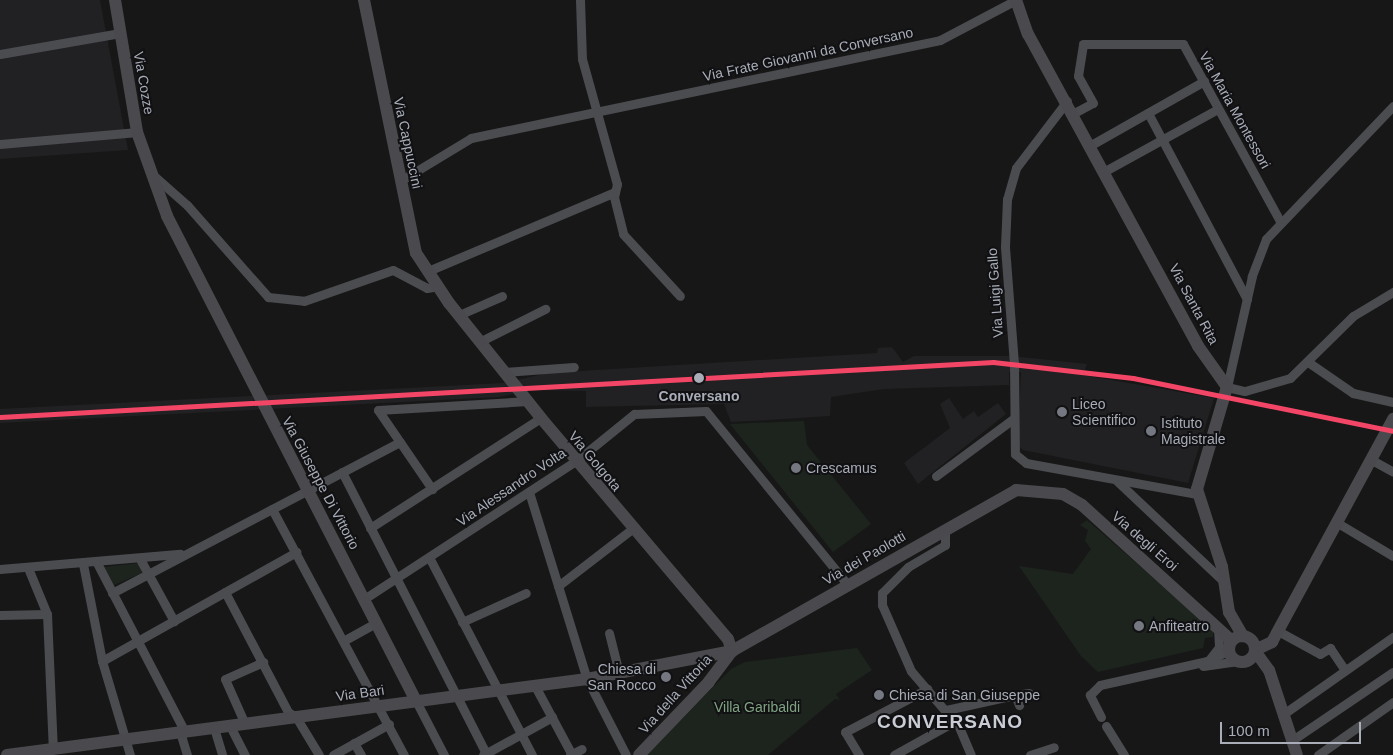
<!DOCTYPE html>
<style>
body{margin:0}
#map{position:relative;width:1393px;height:755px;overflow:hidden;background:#171717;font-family:Helvetica,sans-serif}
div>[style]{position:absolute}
.built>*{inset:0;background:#212123}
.green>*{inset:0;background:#1d241e}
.street>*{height:9px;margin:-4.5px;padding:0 4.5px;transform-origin:4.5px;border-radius:4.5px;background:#4b4c50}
.secondary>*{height:12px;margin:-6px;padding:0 6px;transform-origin:6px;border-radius:6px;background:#4a4a4e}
.secondary>.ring{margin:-6px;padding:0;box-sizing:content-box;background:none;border:12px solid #4a4a4e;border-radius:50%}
.rail-1>*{height:5px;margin:-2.5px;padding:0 2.5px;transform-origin:2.5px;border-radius:2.5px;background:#f34667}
.dots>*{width:14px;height:14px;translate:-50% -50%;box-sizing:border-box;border:2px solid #111113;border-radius:50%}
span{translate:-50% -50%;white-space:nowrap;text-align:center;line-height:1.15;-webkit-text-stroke:4px #111113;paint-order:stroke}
.street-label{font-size:14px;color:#a8adb8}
.stop-label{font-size:14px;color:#a8adb8;font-weight:700}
.poi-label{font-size:14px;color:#a8adb8}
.left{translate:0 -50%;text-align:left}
.right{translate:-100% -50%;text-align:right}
.park-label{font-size:14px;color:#7fa381}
.district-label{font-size:19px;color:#c9ccd4;font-weight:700;letter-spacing:1px}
.scale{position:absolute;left:1220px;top:722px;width:141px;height:22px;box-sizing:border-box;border:2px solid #a8adb8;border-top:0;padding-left:6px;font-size:15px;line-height:18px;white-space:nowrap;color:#a8adb8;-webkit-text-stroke:4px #111113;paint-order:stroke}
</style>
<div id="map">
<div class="built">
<div style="clip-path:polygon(0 0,100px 0,128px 150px,0 159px)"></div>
<div style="clip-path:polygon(892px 347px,903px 362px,914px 356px,1010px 356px,1087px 364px,1083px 375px,1214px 398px,1188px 483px,1023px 450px,1018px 445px,1021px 372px,1009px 372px,1009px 385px,884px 389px,831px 397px,830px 416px,767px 420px,731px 422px,724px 404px,586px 407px,586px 391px,531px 390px,499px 397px,0 423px,0 409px,504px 383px,548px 373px,877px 353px,878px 348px)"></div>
<div style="clip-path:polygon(949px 398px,963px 419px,974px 411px,978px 417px,998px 403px,1006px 414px,918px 484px,904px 463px,950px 428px,940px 404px)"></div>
</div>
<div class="green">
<div style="clip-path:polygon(804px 421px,807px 445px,871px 524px,833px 552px,730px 424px)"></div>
<div style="clip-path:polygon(1087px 520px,1213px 630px,1213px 637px,1205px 638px,1203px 648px,1098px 672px,1081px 656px,1019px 566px,1073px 574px,1091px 549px,1085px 541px,1088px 530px,1080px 525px)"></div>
<div style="clip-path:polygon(139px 563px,142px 573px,114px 585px,104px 567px)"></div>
<div style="clip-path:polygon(857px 648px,872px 670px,836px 694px,840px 700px,835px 699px,768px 755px,646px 755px,731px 669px,745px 662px)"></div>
</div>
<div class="street">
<div style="left:580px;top:0;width:59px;rotate:88.1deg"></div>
<div style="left:582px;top:59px;width:130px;rotate:74.4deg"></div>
<div style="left:617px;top:184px;width:13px;rotate:103deg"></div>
<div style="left:614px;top:197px;width:38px;rotate:76deg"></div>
<div style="left:623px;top:234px;width:84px;rotate:47.4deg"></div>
<div style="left:0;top:54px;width:122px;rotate:-9.9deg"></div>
<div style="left:1067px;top:101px;width:84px;rotate:127.3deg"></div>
<div style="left:1016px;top:168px;width:32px;rotate:106deg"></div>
<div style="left:1007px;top:199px;width:48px;rotate:92.4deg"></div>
<div style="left:1005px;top:247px;width:116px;rotate:85.6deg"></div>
<div style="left:1014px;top:363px;width:91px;rotate:89.4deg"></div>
<div style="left:1015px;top:454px;width:14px;rotate:39deg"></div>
<div style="left:1026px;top:463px;width:174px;rotate:10.3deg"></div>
<div style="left:1393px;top:106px;width:184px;rotate:133.7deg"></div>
<div style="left:1266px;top:239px;width:40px;rotate:111deg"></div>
<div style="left:1252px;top:276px;width:114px;rotate:102.7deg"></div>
<div style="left:1227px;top:387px;width:18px;rotate:13deg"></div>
<div style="left:1245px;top:391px;width:47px;rotate:-16.1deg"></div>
<div style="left:1290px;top:378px;width:88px;rotate:-44.5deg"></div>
<div style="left:1353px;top:316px;width:47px;rotate:-31deg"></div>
<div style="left:1074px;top:113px;width:21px;rotate:-28deg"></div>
<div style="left:1093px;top:103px;width:31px;rotate:-119deg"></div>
<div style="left:1078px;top:76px;width:32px;rotate:-81deg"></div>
<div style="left:1083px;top:44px;width:100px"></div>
<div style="left:1183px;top:44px;width:202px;rotate:61.3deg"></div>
<div style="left:1148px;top:113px;width:211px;rotate:62deg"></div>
<div style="left:0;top:144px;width:138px;rotate:-5deg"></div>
<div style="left:1091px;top:145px;width:130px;rotate:-29.5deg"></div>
<div style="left:1105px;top:171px;width:129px;rotate:-28.8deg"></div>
<div style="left:154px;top:176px;width:44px;rotate:41.3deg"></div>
<div style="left:187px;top:205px;width:123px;rotate:48.6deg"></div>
<div style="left:268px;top:297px;width:36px;rotate:6deg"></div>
<div style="left:304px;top:301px;width:94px;rotate:-19.2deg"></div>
<div style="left:393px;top:270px;width:38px;rotate:28deg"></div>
<div style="left:427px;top:288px;width:12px;rotate:-9deg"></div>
<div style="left:400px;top:181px;width:83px;rotate:-31.2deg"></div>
<div style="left:471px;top:138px;width:479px;rotate:-11.8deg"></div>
<div style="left:940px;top:40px;width:86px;rotate:-27.8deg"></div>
<div style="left:428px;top:271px;width:203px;rotate:-22.9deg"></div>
<div style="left:459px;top:315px;width:47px;rotate:-23.8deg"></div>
<div style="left:481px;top:341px;width:72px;rotate:-26.6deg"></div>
<div style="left:1308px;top:362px;width:55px;rotate:34.6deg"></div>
<div style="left:1353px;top:393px;width:41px;rotate:12.7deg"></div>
<div style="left:504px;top:372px;width:70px;rotate:-4.1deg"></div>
<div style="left:378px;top:410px;width:150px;rotate:-3.4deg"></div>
<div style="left:378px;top:410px;width:96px;rotate:55.6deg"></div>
<div style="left:1370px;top:459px;width:26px;rotate:29deg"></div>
<div style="left:342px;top:472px;width:318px;rotate:62.9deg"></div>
<div style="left:936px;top:476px;width:96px;rotate:-36.5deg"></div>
<div style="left:1117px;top:481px;width:147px;rotate:43.3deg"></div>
<div style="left:529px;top:492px;width:196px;rotate:72.8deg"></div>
<div style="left:587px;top:679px;width:85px;rotate:62.8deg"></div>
<div style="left:272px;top:509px;width:279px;rotate:61.8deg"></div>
<div style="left:1336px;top:522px;width:66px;rotate:30.8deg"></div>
<div style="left:370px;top:528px;width:203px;rotate:-32.8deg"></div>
<div style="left:945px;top:529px;width:16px;rotate:90deg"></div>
<div style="left:945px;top:545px;width:43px;rotate:149.3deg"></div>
<div style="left:908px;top:567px;width:37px;rotate:135deg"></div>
<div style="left:882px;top:593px;width:12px;rotate:90deg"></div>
<div style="left:882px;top:605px;width:72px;rotate:66.3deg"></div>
<div style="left:911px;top:671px;width:74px;rotate:49.4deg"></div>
<div style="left:959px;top:727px;width:30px;rotate:67deg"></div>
<div style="left:140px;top:559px;width:71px;rotate:61.3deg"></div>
<div style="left:430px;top:559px;width:221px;rotate:62.5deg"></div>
<div style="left:97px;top:563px;width:191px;rotate:62.5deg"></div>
<div style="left:83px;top:564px;width:99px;rotate:78.9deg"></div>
<div style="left:102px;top:661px;width:98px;rotate:73.4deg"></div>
<div style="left:28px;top:568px;width:50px;rotate:67.6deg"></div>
<div style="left:47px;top:614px;width:135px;rotate:87.5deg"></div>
<div style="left:0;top:569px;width:181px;rotate:-4.8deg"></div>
<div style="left:558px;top:586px;width:93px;rotate:-37.6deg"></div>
<div style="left:225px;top:592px;width:136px;rotate:62.3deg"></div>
<div style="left:288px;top:712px;width:9px;rotate:32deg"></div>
<div style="left:296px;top:717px;width:44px;rotate:58.8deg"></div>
<div style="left:112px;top:593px;width:325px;rotate:-27.7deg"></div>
<div style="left:364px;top:599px;width:253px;rotate:-33.1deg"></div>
<div style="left:576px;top:461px;width:75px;rotate:-39deg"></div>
<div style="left:634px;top:414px;width:72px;rotate:-2.4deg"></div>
<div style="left:706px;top:411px;width:223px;rotate:50.8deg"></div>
<div style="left:0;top:615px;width:47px;rotate:-1.2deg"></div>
<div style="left:462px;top:622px;width:70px;rotate:-24.4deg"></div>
<div style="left:1278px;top:631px;width:48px;rotate:28.7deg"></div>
<div style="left:1320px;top:654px;width:12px;rotate:-31deg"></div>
<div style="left:1330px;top:648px;width:25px;rotate:56deg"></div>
<div style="left:609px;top:633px;width:41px;rotate:76deg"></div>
<div style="left:345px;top:640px;width:35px;rotate:-29deg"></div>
<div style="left:1209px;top:660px;width:16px;rotate:-52deg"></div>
<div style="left:1219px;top:647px;width:17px;rotate:-93deg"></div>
<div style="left:102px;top:661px;width:223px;rotate:-29.3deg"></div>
<div style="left:1203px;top:666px;width:35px;rotate:-8deg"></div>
<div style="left:535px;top:686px;width:78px;rotate:61.8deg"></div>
<div style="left:1015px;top:695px;width:14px;rotate:-8deg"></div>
<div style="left:416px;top:701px;width:61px;rotate:62.6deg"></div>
<div style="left:946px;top:710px;width:71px;rotate:-12.3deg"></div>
<div style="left:1015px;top:695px;width:11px;rotate:68deg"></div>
<div style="left:1282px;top:715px;width:136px;rotate:-35.1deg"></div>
<div style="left:1101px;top:717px;width:25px;rotate:-117deg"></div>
<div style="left:1090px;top:695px;width:14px;rotate:-45deg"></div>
<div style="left:1100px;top:685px;width:110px;rotate:-12.6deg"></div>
<div style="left:1207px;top:661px;width:25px;rotate:-26deg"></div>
<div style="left:245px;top:724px;width:49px;rotate:-114deg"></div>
<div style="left:225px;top:679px;width:42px;rotate:-24.1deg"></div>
<div style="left:230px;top:726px;width:33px;rotate:63deg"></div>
<div style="left:1106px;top:726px;width:34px;rotate:58deg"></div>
<div style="left:214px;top:728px;width:28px;rotate:73deg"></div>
<div style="left:180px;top:732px;width:24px;rotate:73deg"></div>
<div style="left:1291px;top:741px;width:123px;rotate:-34.1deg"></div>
<div style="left:354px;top:743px;width:14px;rotate:60deg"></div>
<div style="left:333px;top:755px;width:64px;rotate:-29deg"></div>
<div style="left:483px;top:755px;width:79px;rotate:-28.8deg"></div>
<div style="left:570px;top:755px;width:13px;rotate:-27deg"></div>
<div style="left:859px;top:755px;width:27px;rotate:-121deg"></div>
<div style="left:845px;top:732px;width:93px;rotate:-27.7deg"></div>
<div style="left:894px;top:755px;width:70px;rotate:-29.1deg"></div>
<div style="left:1030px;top:755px;width:25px;rotate:-18deg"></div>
<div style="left:1318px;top:755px;width:92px;rotate:-35.2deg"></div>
</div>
<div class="secondary">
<div style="left:115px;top:0;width:134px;rotate:80.5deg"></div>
<div style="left:137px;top:132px;width:89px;rotate:70.3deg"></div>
<div style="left:167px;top:216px;width:545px;rotate:62.82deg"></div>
<div style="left:364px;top:0;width:258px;rotate:78.4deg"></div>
<div style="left:416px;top:253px;width:60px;rotate:56.6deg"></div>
<div style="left:449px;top:303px;width:147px;rotate:51.3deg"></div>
<div style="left:541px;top:418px;width:289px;rotate:49.8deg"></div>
<div style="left:728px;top:639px;width:13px;rotate:72deg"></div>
<div style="left:732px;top:651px;width:39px;rotate:127deg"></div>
<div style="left:709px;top:682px;width:101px;rotate:133.8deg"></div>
<div style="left:1016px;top:0;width:36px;rotate:71deg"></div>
<div style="left:1028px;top:34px;width:355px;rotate:61.4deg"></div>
<div style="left:1198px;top:346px;width:50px;rotate:54.7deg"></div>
<div style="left:1227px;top:387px;width:106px;rotate:106.4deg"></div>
<div style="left:1197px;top:489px;width:82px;rotate:72.2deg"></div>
<div style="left:1222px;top:567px;width:46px;rotate:81.2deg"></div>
<div style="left:1229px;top:612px;width:28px;rotate:60deg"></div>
<div class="ring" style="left:1229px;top:636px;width:14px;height:14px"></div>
<div style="left:1255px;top:650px;width:19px;rotate:-25deg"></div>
<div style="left:1272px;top:642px;width:254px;rotate:-61.5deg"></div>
<div style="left:1255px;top:651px;width:24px;rotate:54deg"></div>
<div style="left:1269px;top:670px;width:89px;rotate:71.8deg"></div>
<div style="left:7px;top:755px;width:585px;rotate:-7.47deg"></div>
<div style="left:587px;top:679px;width:148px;rotate:-10.9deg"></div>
<div style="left:732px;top:651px;width:326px;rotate:-29.5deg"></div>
<div style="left:1016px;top:490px;width:47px;rotate:4.9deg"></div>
<div style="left:1063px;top:494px;width:22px;rotate:30deg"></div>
<div style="left:1082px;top:505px;width:202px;rotate:42.2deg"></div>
</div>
<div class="rail-1">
<div style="left:0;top:417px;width:995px;rotate:-3.17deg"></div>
<div style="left:993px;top:362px;width:141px;rotate:6.5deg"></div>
<div style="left:1133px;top:378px;width:265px;rotate:11.5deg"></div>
</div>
<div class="dots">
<div style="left:699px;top:378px;background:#a8adb8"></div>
<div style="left:1062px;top:412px;background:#757880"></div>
<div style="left:1151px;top:431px;background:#757880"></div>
<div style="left:796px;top:468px;background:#757880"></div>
<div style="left:1139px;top:626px;background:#757880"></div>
<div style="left:666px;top:677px;background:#757880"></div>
<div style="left:879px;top:695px;background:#757880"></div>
</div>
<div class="street-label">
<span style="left:808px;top:54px;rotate:-12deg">Via Frate Giovanni da Conversano</span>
<span style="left:144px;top:83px;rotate:80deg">Via Cozze</span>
<span style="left:1235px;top:110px;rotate:61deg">Via Maria Montessori</span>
<span style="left:408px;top:143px;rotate:78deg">Via Cappuccini</span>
<span style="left:995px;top:293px;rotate:-94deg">Via Luigi Gallo</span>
<span style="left:1194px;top:304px;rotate:62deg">Via Santa Rita</span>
<span style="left:595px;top:461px;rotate:50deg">Via Golgota</span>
<span style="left:321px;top:483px;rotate:62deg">Via Giuseppe Di Vittorio</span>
<span style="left:511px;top:487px;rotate:-34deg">Via Alessandro Volta</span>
<span style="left:1145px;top:541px;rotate:41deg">Via degli Eroi</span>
<span style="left:864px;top:558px;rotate:-30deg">Via dei Paolotti</span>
<span style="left:360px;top:693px;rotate:-8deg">Via Bari</span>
<span style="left:675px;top:694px;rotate:-48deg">Via della Vittoria</span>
</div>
<div class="stop-label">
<span style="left:699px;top:396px">Conversano</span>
</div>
<div class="poi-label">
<span class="left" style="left:1072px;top:412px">Liceo<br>Scientifico</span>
<span class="left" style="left:1161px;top:431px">Istituto<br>Magistrale</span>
<span class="left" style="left:806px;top:468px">Crescamus</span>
<span class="left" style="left:1149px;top:626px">Anfiteatro</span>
<span class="right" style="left:656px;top:677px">Chiesa di<br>San Rocco</span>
<span class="left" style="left:889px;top:695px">Chiesa di San Giuseppe</span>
</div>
<div class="park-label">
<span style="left:757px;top:707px">Villa Garibaldi</span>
</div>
<div class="district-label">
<span style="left:950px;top:722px">CONVERSANO</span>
</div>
<div class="scale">100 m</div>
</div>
